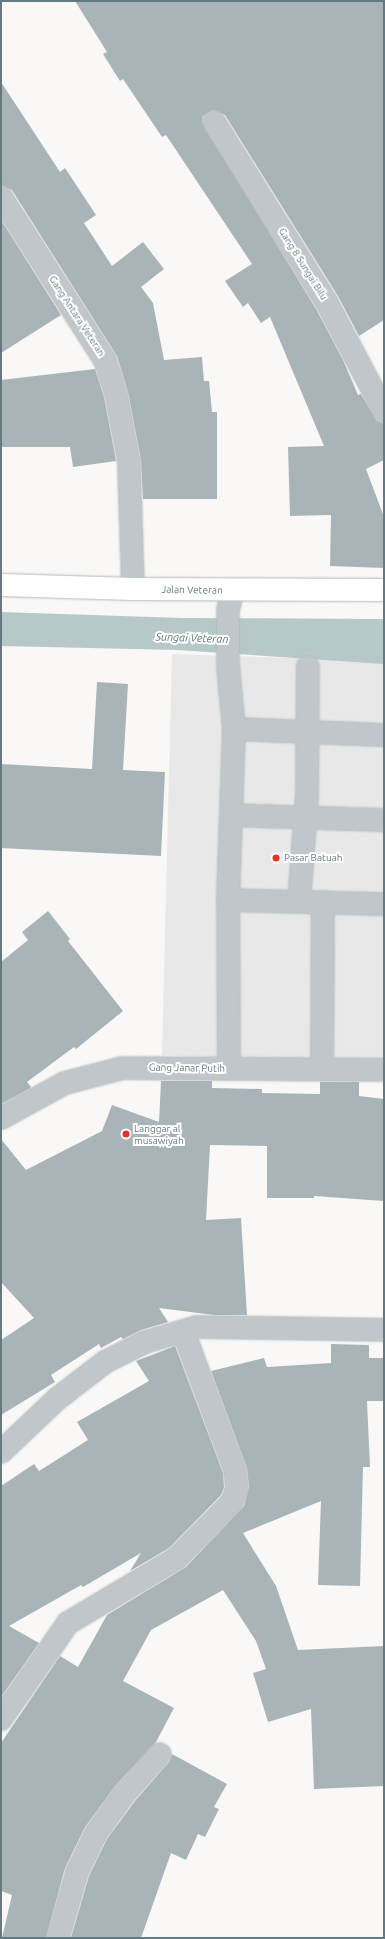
<!DOCTYPE html>
<style>
body{margin:0}
#map{position:relative;width:385px;height:1939px;overflow:hidden;background:#f9f8f6;font-family:Ubuntu,sans-serif}
div>[style]{position:absolute}
.built>*{inset:0;background:#e7e8e7}
.water>*{inset:0;background:#b7c8c9}
.building>*{inset:0;background:#a9b4b8}
.roads{filter:drop-shadow(0 0 1px #b3babe) drop-shadow(0 0 1px #b3babe)}
.minor>*{height:22px;margin:-11px;padding:0 11px;transform-origin:11px;border-radius:11px;background:#c0c6c9}
.major>*{height:22px;margin:-11px;padding:0 11px;transform-origin:11px;border-radius:11px;background:#fff}
.dots>*{width:11px;height:11px;translate:-50% -50%;box-sizing:border-box;border:2px solid #fff;border-radius:50%}
span{translate:-50% -50%;white-space:nowrap;text-align:center;line-height:1.15;-webkit-text-stroke:4px #fff;paint-order:stroke}
.street-label{font-size:10px;color:#637a83}
.poi-label{font-size:10px;color:#637a83}
.left{translate:0 -50%;text-align:left}
.water-label{font-size:11px;color:#5e797c;font-style:italic}
.frame{position:absolute;inset:0;border:2px solid #637a83;pointer-events:none}
</style>
<div id="map">
<div class="built">
<div style="clip-path:polygon(172px 654px,384px 661px,384px 1063px,162px 1055px)"></div>
</div>
<div class="water">
<div style="clip-path:polygon(1px 612px,182px 618px,384px 619px,384px 664px,177px 650px,1px 646px)"></div>
</div>
<div class="building">
<div style="clip-path:polygon(75px 1px,384px 1px,384px 320px,359px 336px,338px 296px,225px 115px,213px 110px,203px 116px,202px 122px,316px 309px,343px 360px,358px 395px,361px 394px,377px 421px,384px 423px,384px 460px,366px 469px,384px 517px,384px 568px,330px 566px,331px 515px,290px 516px,288px 447px,324px 446px,270px 317px,261px 323px,248px 303px,243px 307px,225px 281px,252px 264px,166px 135px,162px 137px,123px 79px,120px 81px,103px 54px,107px 52px)"></div>
<div style="clip-path:polygon(1px 82px,60px 172px,65px 168px,96px 215px,84px 223px,112px 266px,143px 242px,164px 269px,141px 287px,153px 303px,164px 360px,202px 357px,204px 381px,209px 381px,212px 412px,217px 412px,217px 499px,143px 499px,141px 460px,128px 392px,117px 356px,12px 190px,1px 185px)"></div>
<div style="clip-path:polygon(1px 220px,61px 315px,1px 353px)"></div>
<div style="clip-path:polygon(95px 369px,104px 397px,116px 461px,73px 467px,70px 447px,1px 447px,1px 380px)"></div>
<div style="clip-path:polygon(97px 682px,128px 684px,123px 770px,165px 772px,161px 856px,1px 848px,1px 764px,92px 769px)"></div>
<div style="clip-path:polygon(48px 911px,70px 939px,68px 941px,123px 1011px,76px 1049px,74px 1047px,27px 1082px,31px 1087px,29px 1089px,1px 1104px,1px 962px,28px 940px,22px 932px)"></div>
<div style="clip-path:polygon(161px 1081px,212px 1081px,212px 1088px,262px 1089px,262px 1093px,320px 1094px,320px 1082px,359px 1082px,359px 1096px,384px 1099px,384px 1201px,314px 1196px,314px 1198px,267px 1198px,267px 1146px,210px 1145px,206px 1220px,241px 1218px,247px 1315px,214px 1315px,159px 1308px,168px 1322px,141px 1330px,123px 1339px,121px 1337px,101px 1348px,99px 1344px,51px 1375px,55px 1382px,1px 1415px,1px 1340px,34px 1318px,1px 1282px,1px 1139px,26px 1170px,102px 1131px,112px 1105px,159px 1122px)"></div>
<div style="clip-path:polygon(331px 1344px,369px 1345px,369px 1358px,384px 1358px,384px 1401px,367px 1401px,370px 1467px,363px 1467px,360px 1586px,318px 1585px,321px 1501px,243px 1533px,276px 1586px,298px 1650px,384px 1646px,384px 1786px,314px 1789px,311px 1709px,268px 1722px,253px 1673px,266px 1669px,256px 1641px,223px 1590px,151px 1630px,123px 1681px,174px 1708px,156px 1742px,116px 1785px,85px 1827px,65px 1868px,46px 1938px,2px 1938px,12px 1895px,1px 1891px,1px 1743px,60px 1656px,78px 1667px,107px 1615px,186px 1567px,244px 1506px,249px 1487px,247px 1468px,211px 1371px,264px 1358px,267px 1367px,331px 1363px)"></div>
<div style="clip-path:polygon(175px 1346px,223px 1473px,224px 1487px,221px 1495px,169px 1548px,130px 1571px,141px 1553px,83px 1587px,81px 1585px,9px 1626px,39px 1643px,1px 1697px,1px 1486px,34px 1464px,39px 1471px,88px 1440px,77px 1422px,149px 1381px,136px 1361px)"></div>
<div style="clip-path:polygon(172px 1754px,227px 1784px,214px 1807px,219px 1809px,205px 1837px,198px 1834px,186px 1860px,171px 1853px,141px 1938px,71px 1938px,89px 1876px,107px 1839px,135px 1801px,169px 1762px)"></div>
</div>
<div class="roads">
<div class="minor">
<div style="left:214px;top:122px;width:213px;rotate:58deg"></div>
<div style="left:327px;top:303px;width:122px;rotate:62.2deg"></div>
<div style="left:1px;top:197px;width:193px;rotate:57.5deg"></div>
<div style="left:105px;top:360px;width:36px;rotate:72deg"></div>
<div style="left:116px;top:394px;width:69px;rotate:79.2deg"></div>
<div style="left:129px;top:462px;width:127px;rotate:88.2deg"></div>
<div style="left:234px;top:729px;width:150px;rotate:2.3deg"></div>
<div style="left:231px;top:815px;width:153px;rotate:1.9deg"></div>
<div style="left:228px;top:900px;width:156px;rotate:1.5deg"></div>
<div style="left:299px;top:902px;width:107px;rotate:-85.7deg"></div>
<div style="left:307px;top:795px;width:128px;rotate:-89.6deg"></div>
<div style="left:229px;top:1069px;width:169px;rotate:-90.3deg"></div>
<div style="left:228px;top:900px;width:171px;rotate:-88deg"></div>
<div style="left:234px;top:729px;width:63px;rotate:-95.4deg"></div>
<div style="left:228px;top:666px;width:56px;rotate:-90deg"></div>
<div style="left:228px;top:610px;width:21px;rotate:-76deg"></div>
<div style="left:322px;top:1069px;width:167px;rotate:-89.7deg"></div>
<div style="left:1px;top:1118px;width:73px;rotate:-28.7deg"></div>
<div style="left:65px;top:1083px;width:59px;rotate:-14.7deg"></div>
<div style="left:122px;top:1068px;width:262px;rotate:0.4deg"></div>
<div style="left:1px;top:1452px;width:77px;rotate:-43.4deg"></div>
<div style="left:57px;top:1399px;width:61px;rotate:-37.6deg"></div>
<div style="left:105px;top:1362px;width:45px;rotate:-26.6deg"></div>
<div style="left:145px;top:1342px;width:54px;rotate:-16.1deg"></div>
<div style="left:197px;top:1327px;width:187px;rotate:0.9deg"></div>
<div style="left:1px;top:1719px;width:117px;rotate:-55.1deg"></div>
<div style="left:68px;top:1623px;width:127px;rotate:-30.8deg"></div>
<div style="left:177px;top:1558px;width:78px;rotate:-45.5deg"></div>
<div style="left:232px;top:1502px;width:15px;rotate:-70deg"></div>
<div style="left:237px;top:1488px;width:18px;rotate:-96deg"></div>
<div style="left:235px;top:1470px;width:148px;rotate:-110.5deg"></div>
<div style="left:58px;top:1938px;width:69px;rotate:-73.9deg"></div>
<div style="left:77px;top:1872px;width:43px;rotate:-64deg"></div>
<div style="left:96px;top:1833px;width:49px;rotate:-54.1deg"></div>
<div style="left:125px;top:1793px;width:52px;rotate:-48.1deg"></div>
</div>
<div class="major">
<div style="left:1px;top:585px;width:132px;rotate:1.7deg"></div>
<div style="left:133px;top:589px;width:251px;rotate:0.2deg"></div>
</div>
</div>
<div class="dots">
<div style="left:276px;top:858px;background:#eb3124"></div>
<div style="left:126px;top:1134px;background:#eb3124"></div>
</div>
<div class="street-label">
<span style="left:303px;top:264px;rotate:58deg">Gang 8 Sungai Bilu</span>
<span style="left:77px;top:316px;rotate:57deg">Gang Antara Veteran</span>
<span style="left:192px;top:590px;rotate:1deg">Jalan Veteran</span>
<span style="left:187px;top:1068px;rotate:1deg">Gang Janar Putih</span>
</div>
<div class="poi-label">
<span class="left" style="left:284px;top:858px">Pasar Batuah</span>
<span class="left" style="left:134px;top:1134px">Langgar al<br>musawiyah</span>
</div>
<div class="water-label">
<span style="left:192px;top:638px;rotate:2deg">Sungai Veteran</span>
</div>
<div class="frame"></div>
</div>
